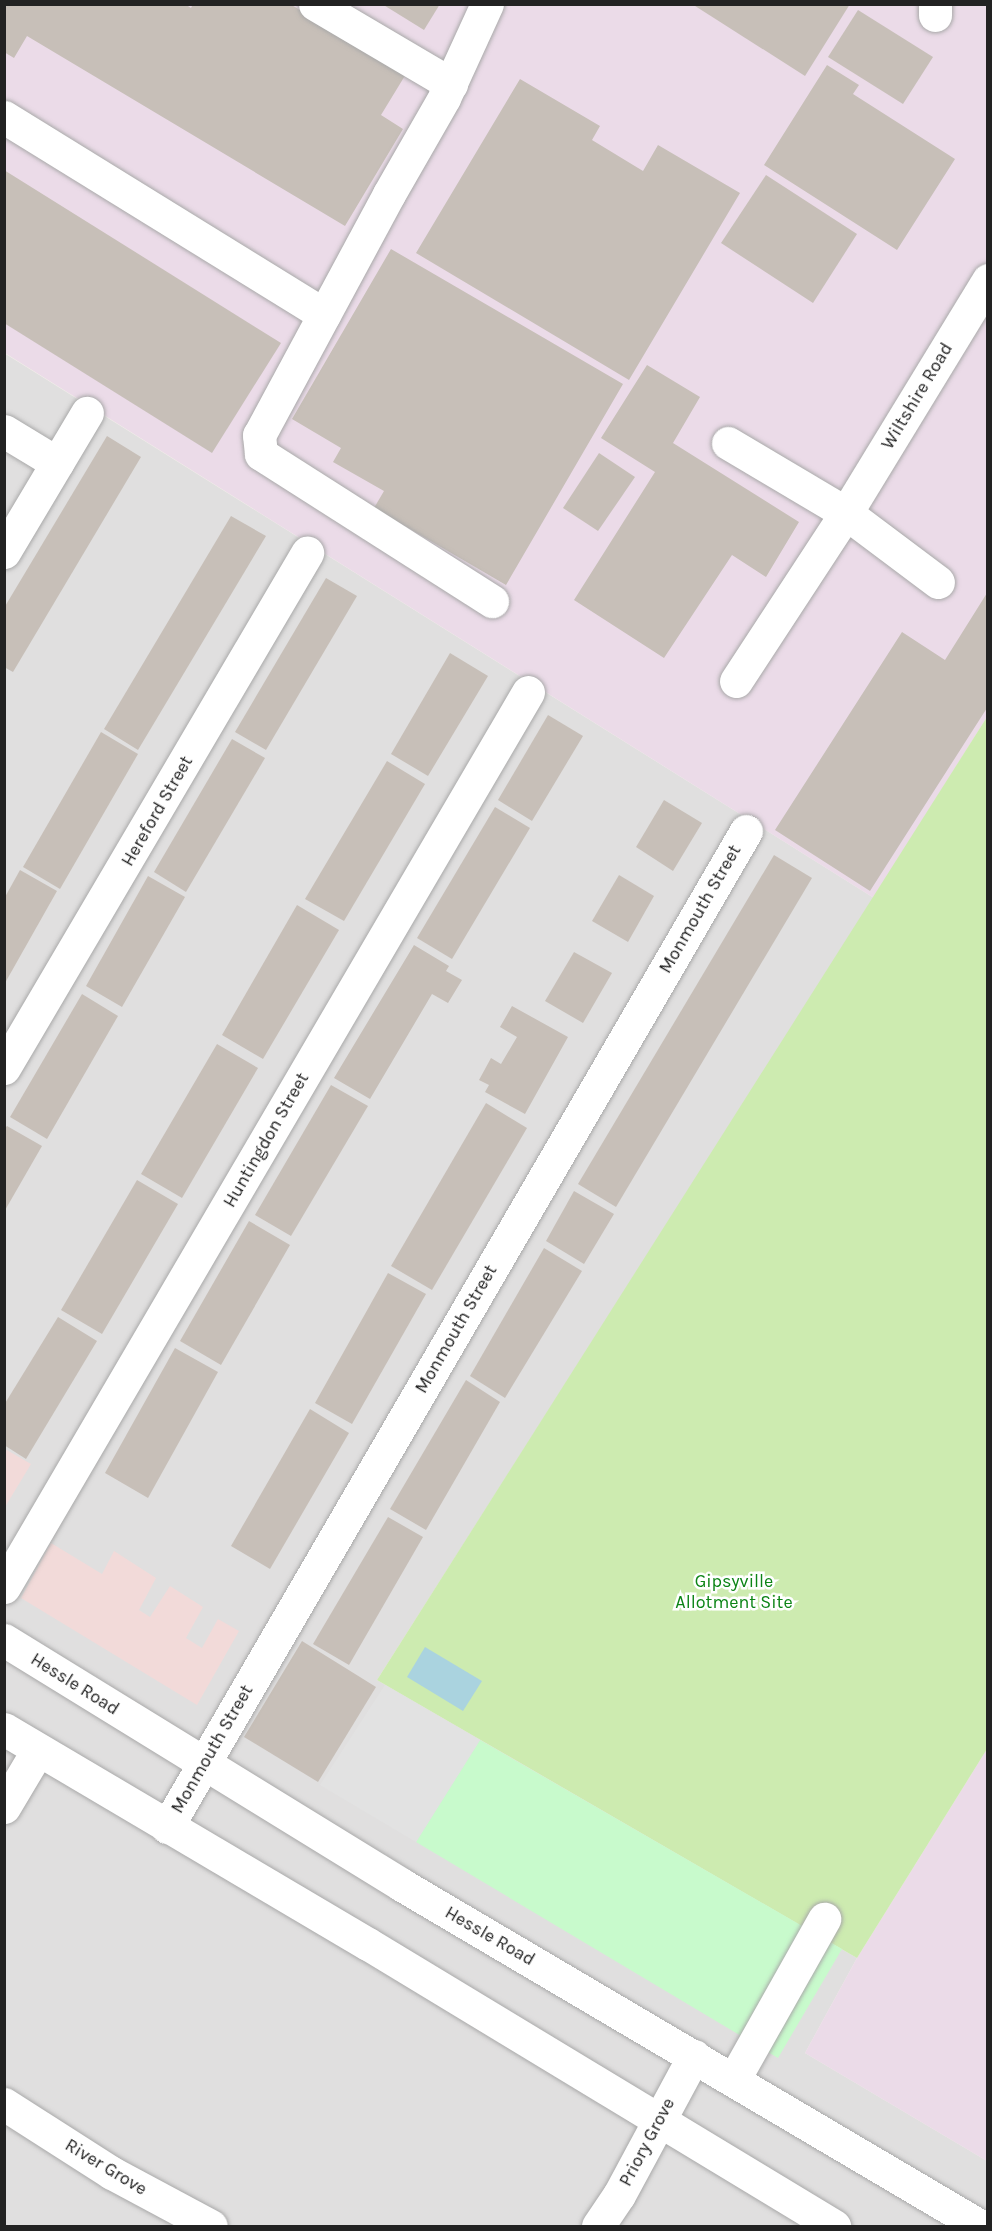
<!DOCTYPE html>
<style>
body{margin:0}
#map{position:relative;width:992px;height:2231px;overflow:hidden;background:#f2efe9;font-family:Karla,sans-serif}
div>[style]{position:absolute}
.residential>*{inset:0;background:#e0dfdf}
.commercial>*{inset:0;background:#f2dad9}
.industrial>*{inset:0;background:#ebdbe8}
.grass>*{inset:0;background:#cdebb0}
.park>*{inset:0;background:#c8facc}
.parking>*{inset:0;background:#e2e2e2}
.water>*{inset:0;background:#aad3df}
.building>*{inset:0;background:#c7bfb8}
.roads{filter:drop-shadow(0 0 2px #a9a9a9) drop-shadow(0 0 2px #a9a9a9)}
.minor>*{height:33px;margin:-16.5px;padding:0 16.5px;transform-origin:16.5px;border-radius:16.5px;background:#fff}
span{translate:-50% -50%;white-space:nowrap;text-align:center;line-height:1.15;-webkit-text-stroke:5px #fff;paint-order:stroke}
.street-label{font-size:18px;color:#222}
.park-label{font-size:18px;color:#0c8416}
.frame{position:absolute;inset:0;border:6px solid #222;pointer-events:none}
</style>
<div id="map">
<div class="residential">
<div style="clip-path:polygon(4px 353px,874px 898px,377px 1680px,857px 1958px,805px 2053px,987px 2161px,987px 2226px,5px 2226px)"></div>
</div>
<div class="commercial">
<div style="clip-path:polygon(5px 1449px,31px 1464px,5px 1507px)"></div>
<div style="clip-path:polygon(51px 1543px,102px 1574px,114px 1551px,156px 1578px,139px 1610px,150px 1617px,170px 1586px,203px 1607px,186px 1638px,202px 1648px,218px 1619px,239px 1631px,197px 1705px,21px 1598px)"></div>
</div>
<div class="industrial">
<div style="clip-path:polygon(4px 5px,987px 5px,987px 717px,874px 898px,5px 353px)"></div>
<div style="clip-path:polygon(987px 1749px,987px 2161px,805px 2053px,857px 1958px)"></div>
</div>
<div class="grass">
<div style="clip-path:polygon(987px 717px,987px 1749px,857px 1958px,377px 1680px)"></div>
</div>
<div class="park">
<div style="clip-path:polygon(480px 1740px,842px 1949px,778px 2058px,416px 1842px)"></div>
</div>
<div class="parking">
<div style="clip-path:polygon(385px 1685px,480px 1740px,416px 1842px,320px 1785px)"></div>
</div>
<div class="water">
<div style="clip-path:polygon(425px 1647px,482px 1681px,463px 1711px,407px 1677px)"></div>
</div>
<div class="building">
<div style="clip-path:polygon(4px 4px,185px 4px,191px 8px,193px 4px,290px 4px,406px 74px,381px 115px,403px 129px,345px 226px,27px 36px,14px 58px,4px 52px)"></div>
<div style="clip-path:polygon(382px 4px,440px 4px,424px 30px)"></div>
<div style="clip-path:polygon(692px 4px,850px 4px,805px 76px)"></div>
<div style="clip-path:polygon(858px 10px,933px 57px,903px 104px,828px 57px)"></div>
<div style="clip-path:polygon(827px 65px,859px 85px,853px 94px,955px 159px,897px 250px,764px 165px)"></div>
<div style="clip-path:polygon(520px 79px,600px 126px,592px 140px,643px 171px,658px 145px,740px 193px,629px 380px,416px 253px)"></div>
<div style="clip-path:polygon(4px 170px,281px 343px,212px 453px,4px 323px)"></div>
<div style="clip-path:polygon(766px 175px,857px 234px,813px 303px,721px 243px)"></div>
<div style="clip-path:polygon(391px 249px,623px 384px,506px 585px,374px 508px,384px 491px,333px 462px,341px 448px,292px 419px)"></div>
<div style="clip-path:polygon(647px 365px,700px 397px,673px 443px,799px 522px,766px 577px,732px 555px,664px 658px,574px 600px,655px 472px,601px 438px)"></div>
<div style="clip-path:polygon(107px 436px,141px 457px,13px 672px,4px 667px,4px 608px)"></div>
<div style="clip-path:polygon(599px 453px,635px 477px,598px 531px,563px 508px)"></div>
<div style="clip-path:polygon(231px 516px,266px 536px,138px 750px,104px 729px)"></div>
<div style="clip-path:polygon(326px 578px,357px 596px,266px 750px,235px 732px)"></div>
<div style="clip-path:polygon(987px 593px,987px 708px,870px 891px,775px 830px,902px 632px,945px 660px)"></div>
<div style="clip-path:polygon(450px 653px,488px 676px,428px 776px,391px 754px)"></div>
<div style="clip-path:polygon(548px 715px,583px 736px,532px 821px,498px 800px)"></div>
<div style="clip-path:polygon(101px 732px,138px 754px,60px 889px,23px 867px)"></div>
<div style="clip-path:polygon(232px 739px,265px 758px,186px 892px,154px 872px)"></div>
<div style="clip-path:polygon(387px 761px,425px 784px,344px 921px,305px 899px)"></div>
<div style="clip-path:polygon(664px 800px,702px 823px,673px 871px,636px 847px)"></div>
<div style="clip-path:polygon(495px 807px,530px 828px,452px 959px,417px 938px)"></div>
<div style="clip-path:polygon(774px 855px,812px 878px,616px 1207px,578px 1184px)"></div>
<div style="clip-path:polygon(20px 870px,57px 891px,5px 983px,5px 897px)"></div>
<div style="clip-path:polygon(619px 875px,654px 896px,628px 942px,592px 921px)"></div>
<div style="clip-path:polygon(148px 876px,185px 897px,122px 1007px,86px 986px)"></div>
<div style="clip-path:polygon(297px 905px,339px 930px,263px 1059px,222px 1035px)"></div>
<div style="clip-path:polygon(414px 945px,449px 966px,446px 971px,462px 980px,448px 1003px,432px 994px,370px 1099px,334px 1078px)"></div>
<div style="clip-path:polygon(574px 952px,612px 973px,583px 1023px,545px 1001px)"></div>
<div style="clip-path:polygon(82px 994px,118px 1016px,47px 1139px,10px 1117px)"></div>
<div style="clip-path:polygon(512px 1006px,568px 1037px,525px 1114px,485px 1092px,489px 1085px,479px 1080px,491px 1058px,501px 1064px,517px 1037px,500px 1027px)"></div>
<div style="clip-path:polygon(217px 1044px,258px 1068px,182px 1198px,141px 1174px)"></div>
<div style="clip-path:polygon(331px 1085px,368px 1106px,291px 1236px,255px 1215px)"></div>
<div style="clip-path:polygon(486px 1103px,527px 1128px,432px 1290px,391px 1266px)"></div>
<div style="clip-path:polygon(7px 1126px,42px 1146px,4px 1212px,4px 1129px)"></div>
<div style="clip-path:polygon(137px 1180px,178px 1204px,102px 1334px,61px 1310px)"></div>
<div style="clip-path:polygon(574px 1191px,614px 1214px,584px 1264px,546px 1241px)"></div>
<div style="clip-path:polygon(249px 1221px,290px 1245px,221px 1365px,180px 1341px)"></div>
<div style="clip-path:polygon(544px 1248px,582px 1271px,505px 1398px,470px 1376px)"></div>
<div style="clip-path:polygon(388px 1273px,426px 1294px,352px 1424px,315px 1403px)"></div>
<div style="clip-path:polygon(58px 1317px,97px 1341px,26px 1459px,4px 1445px,4px 1405px)"></div>
<div style="clip-path:polygon(175px 1348px,218px 1372px,148px 1498px,105px 1473px)"></div>
<div style="clip-path:polygon(466px 1380px,500px 1402px,426px 1530px,390px 1509px)"></div>
<div style="clip-path:polygon(310px 1409px,349px 1433px,270px 1569px,231px 1546px)"></div>
<div style="clip-path:polygon(388px 1517px,423px 1537px,349px 1665px,313px 1644px)"></div>
<div style="clip-path:polygon(302px 1641px,376px 1687px,318px 1782px,244px 1737px)"></div>
</div>
<div class="roads">
<div class="minor">
<div style="left:315px;top:4px;width:158px;rotate:30.5deg"></div>
<div style="left:487px;top:4px;width:103px;rotate:114.6deg"></div>
<div style="left:444px;top:98px;width:111px;rotate:119.8deg"></div>
<div style="left:389px;top:194px;width:274px;rotate:118.3deg"></div>
<div style="left:259px;top:435px;width:19px;rotate:84deg"></div>
<div style="left:261px;top:454px;width:274px;rotate:32.5deg"></div>
<div style="left:935px;top:4px;width:11px;rotate:90deg"></div>
<div style="left:4px;top:117px;width:376px;rotate:31.7deg"></div>
<div style="left:4px;top:431px;width:62px;rotate:31.1deg"></div>
<div style="left:728px;top:443px;width:137px;rotate:30.7deg"></div>
<div style="left:846px;top:513px;width:115px;rotate:36.9deg"></div>
<div style="left:4px;top:552px;width:162px;rotate:-59.2deg"></div>
<div style="left:736px;top:681px;width:201px;rotate:-56.8deg"></div>
<div style="left:846px;top:513px;width:273px;rotate:-58.6deg"></div>
<div style="left:4px;top:1068px;width:598px;rotate:-59.53deg"></div>
<div style="left:4px;top:1587px;width:1037px;rotate:-59.65deg"></div>
<div style="left:4px;top:1640px;width:467px;rotate:31.6deg"></div>
<div style="left:402px;top:1885px;width:671px;rotate:30.54deg"></div>
<div style="left:4px;top:1729px;width:423px;rotate:30.6deg"></div>
<div style="left:368px;top:1944px;width:545px;rotate:31.18deg"></div>
<div style="left:4px;top:1807px;width:66px;rotate:-59.2deg"></div>
<div style="left:167px;top:1827px;width:1152px;rotate:-59.83deg"></div>
<div style="left:734px;top:2079px;width:184px;rotate:-60.6deg"></div>
<div style="left:4px;top:2104px;width:128px;rotate:32.6deg"></div>
<div style="left:112px;top:2173px;width:112px;rotate:28.2deg"></div>
<div style="left:598px;top:2226px;width:37px;rotate:-56deg"></div>
<div style="left:619px;top:2195px;width:158px;rotate:-61.7deg"></div>
</div>
</div>
<div class="street-label">
<span style="left:917px;top:396px;rotate:-59deg">Wiltshire Road</span>
<span style="left:157px;top:811px;rotate:-60deg">Hereford Street</span>
<span style="left:700px;top:909px;rotate:-60deg">Monmouth Street</span>
<span style="left:266px;top:1140px;rotate:-60deg">Huntingdon Street</span>
<span style="left:456px;top:1329px;rotate:-60deg">Monmouth Street</span>
<span style="left:75px;top:1684px;rotate:32deg">Hessle Road</span>
<span style="left:212px;top:1749px;rotate:-60deg">Monmouth Street</span>
<span style="left:490px;top:1936px;rotate:30deg">Hessle Road</span>
<span style="left:647px;top:2142px;rotate:-62deg">Priory Grove</span>
<span style="left:106px;top:2167px;rotate:31deg">River Grove</span>
</div>
<div class="park-label">
<span style="left:734px;top:1592px">Gipsyville<br>Allotment Site</span>
</div>
<div class="frame"></div>
</div>
